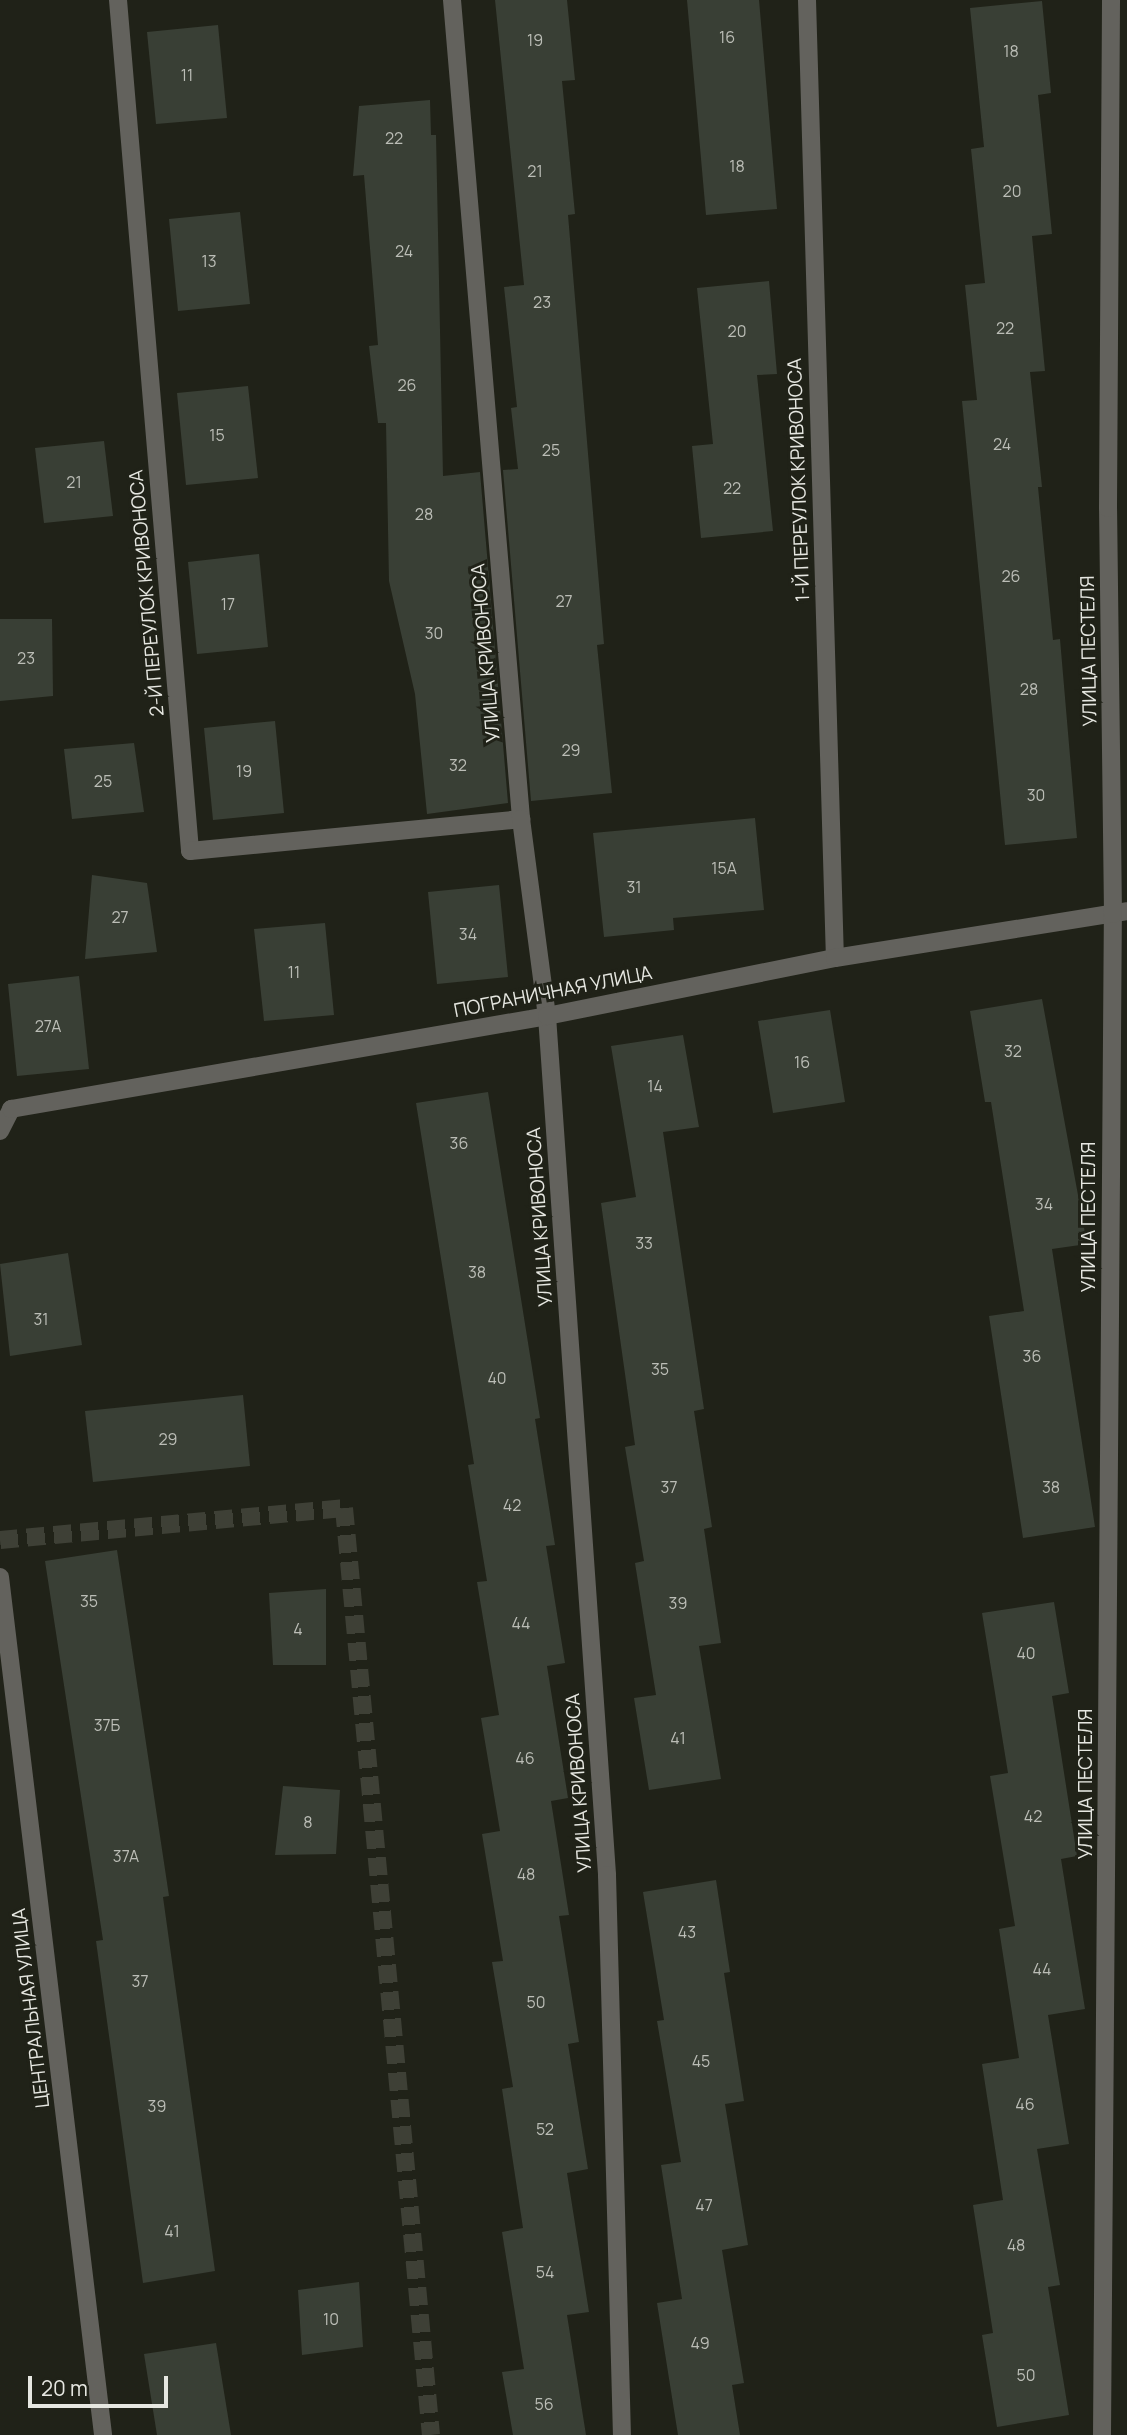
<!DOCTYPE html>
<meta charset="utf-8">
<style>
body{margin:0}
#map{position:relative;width:1127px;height:2435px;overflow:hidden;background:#202218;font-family:Manrope,sans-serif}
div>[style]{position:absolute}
.building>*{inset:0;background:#393f35}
.minor-tunnel>*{height:18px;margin-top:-9px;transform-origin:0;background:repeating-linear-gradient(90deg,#3e4036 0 18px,transparent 0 27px)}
.minor>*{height:18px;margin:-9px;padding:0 9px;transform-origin:9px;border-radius:9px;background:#63625d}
span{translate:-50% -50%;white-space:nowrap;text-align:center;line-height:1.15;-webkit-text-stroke:6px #202218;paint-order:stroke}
.number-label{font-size:16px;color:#bbbdb6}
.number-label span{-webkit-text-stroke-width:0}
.street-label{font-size:19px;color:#e6e7e1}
.scale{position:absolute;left:28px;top:2376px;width:140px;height:32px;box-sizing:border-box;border:4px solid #e6e7e1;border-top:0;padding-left:9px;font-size:21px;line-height:24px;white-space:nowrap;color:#e6e7e1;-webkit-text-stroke:5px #202218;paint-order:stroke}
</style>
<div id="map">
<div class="building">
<div style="clip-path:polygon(495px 0,567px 0,575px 80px,562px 81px,575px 214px,568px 215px,604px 644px,597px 645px,612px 793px,531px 801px,503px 470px,518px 469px,511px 408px,517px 407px,504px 287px,524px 285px)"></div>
<div style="clip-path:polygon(687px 0,759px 0,777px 209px,706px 215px)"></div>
<div style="clip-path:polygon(1042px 1px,1051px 93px,1038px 95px,1052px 234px,1032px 236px,1045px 371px,1030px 372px,1042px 487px,1038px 487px,1053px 640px,1060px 639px,1077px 838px,1005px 845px,962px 401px,977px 400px,965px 285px,985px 283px,971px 149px,984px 147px,970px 8px)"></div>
<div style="clip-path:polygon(218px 25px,227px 118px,156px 124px,147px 32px)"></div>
<div style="clip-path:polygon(430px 100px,431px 135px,436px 135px,443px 476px,480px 472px,508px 803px,427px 814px,415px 694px,389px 581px,386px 423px,378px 423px,369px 346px,378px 345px,364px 175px,353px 176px,359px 106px)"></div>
<div style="clip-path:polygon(240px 212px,250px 304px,178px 311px,169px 219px)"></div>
<div style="clip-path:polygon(769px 281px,777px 374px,757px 375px,773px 531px,701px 538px,692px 446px,713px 444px,697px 288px)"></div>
<div style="clip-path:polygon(248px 386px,258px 478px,186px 485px,177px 393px)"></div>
<div style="clip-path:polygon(104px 441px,113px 516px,44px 523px,35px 448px)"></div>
<div style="clip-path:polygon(259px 554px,268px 647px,197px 654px,188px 562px)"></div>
<div style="clip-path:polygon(0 619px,52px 619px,53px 696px,0 701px)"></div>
<div style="clip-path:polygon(275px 721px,284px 813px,213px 820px,204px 728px)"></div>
<div style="clip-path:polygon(134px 743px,144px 812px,72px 819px,64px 749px)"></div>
<div style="clip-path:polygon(755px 818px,764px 910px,673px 918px,674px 930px,604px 937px,593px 833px)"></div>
<div style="clip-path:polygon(92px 875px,147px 883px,157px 952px,85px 959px)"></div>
<div style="clip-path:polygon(499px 885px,508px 977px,437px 984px,428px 892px)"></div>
<div style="clip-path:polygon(325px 923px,334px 1015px,264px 1021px,254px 929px)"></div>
<div style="clip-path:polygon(79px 976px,89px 1069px,17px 1076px,8px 984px)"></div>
<div style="clip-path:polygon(1042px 999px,1087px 1244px,1052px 1249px,1095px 1527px,1023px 1538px,989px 1316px,1024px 1311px,991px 1102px,985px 1102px,970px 1011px)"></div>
<div style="clip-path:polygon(830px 1010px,845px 1102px,773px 1113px,758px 1021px)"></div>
<div style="clip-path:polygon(683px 1035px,699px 1127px,663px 1132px,704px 1409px,694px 1411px,712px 1527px,704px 1529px,721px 1643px,699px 1646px,721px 1779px,649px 1790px,634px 1698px,656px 1695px,635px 1563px,644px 1561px,625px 1447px,635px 1445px,601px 1203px,636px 1197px,611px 1046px)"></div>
<div style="clip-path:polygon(488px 1092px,540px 1418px,535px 1419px,555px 1545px,546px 1546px,565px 1663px,547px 1666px,568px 1798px,551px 1801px,569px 1915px,559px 1916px,579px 2042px,568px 2044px,588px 2169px,567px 2173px,589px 2312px,567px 2315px,586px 2435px,513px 2435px,502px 2372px,524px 2369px,502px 2232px,523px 2228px,502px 2089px,513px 2087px,492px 1962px,503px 1961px,482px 1834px,500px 1831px,481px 1718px,499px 1715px,477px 1582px,487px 1581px,468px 1465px,474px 1464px,416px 1103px)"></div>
<div style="clip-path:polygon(68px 1253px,82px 1345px,10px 1356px,0 1264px)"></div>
<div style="clip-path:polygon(243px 1395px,250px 1466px,93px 1482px,85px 1411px)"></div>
<div style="clip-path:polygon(117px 1550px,169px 1896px,163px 1897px,215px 2271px,143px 2283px,96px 1941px,103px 1940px,45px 1561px)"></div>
<div style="clip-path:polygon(326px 1589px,326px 1665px,273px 1665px,269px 1593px)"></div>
<div style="clip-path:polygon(1054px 1602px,1069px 1693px,1052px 1696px,1077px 1856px,1061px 1859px,1085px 2009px,1048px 2015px,1069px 2144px,1037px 2149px,1060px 2285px,1048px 2287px,1069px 2415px,997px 2427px,982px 2335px,993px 2333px,973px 2205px,1003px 2200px,982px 2064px,1019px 2058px,999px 1929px,1015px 1926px,990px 1776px,1008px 1773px,982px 1613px)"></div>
<div style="clip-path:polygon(283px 1786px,340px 1790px,336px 1854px,275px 1855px)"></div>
<div style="clip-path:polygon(716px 1880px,730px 1972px,724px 1973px,744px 2101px,725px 2104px,748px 2245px,722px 2250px,744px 2383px,732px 2385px,740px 2435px,678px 2435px,657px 2303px,682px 2299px,661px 2165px,681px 2162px,657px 2021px,664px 2020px,643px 1892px)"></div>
<div style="clip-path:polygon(359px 2282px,363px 2347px,302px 2355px,298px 2290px)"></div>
<div style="clip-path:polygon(216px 2343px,231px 2435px,157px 2435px,144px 2354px)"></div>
</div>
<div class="minor-tunnel">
<div style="left:0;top:1540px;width:345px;rotate:-5.3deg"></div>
<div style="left:344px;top:1508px;width:931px;rotate:84.64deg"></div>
</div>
<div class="minor">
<div style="left:118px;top:0;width:854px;rotate:85.16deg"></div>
<div style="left:190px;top:851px;width:333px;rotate:-5.5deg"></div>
<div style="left:452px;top:0;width:822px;rotate:85.18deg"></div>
<div style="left:521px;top:819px;width:199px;rotate:82.5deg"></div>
<div style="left:547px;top:1016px;width:861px;rotate:86deg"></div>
<div style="left:607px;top:1875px;width:560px;rotate:88.47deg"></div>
<div style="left:807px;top:0;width:958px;rotate:88.33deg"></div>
<div style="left:0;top:1131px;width:25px;rotate:-63deg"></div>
<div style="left:11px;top:1109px;width:544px;rotate:-9.84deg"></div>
<div style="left:547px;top:1016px;width:294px;rotate:-11.4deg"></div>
<div style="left:835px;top:958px;width:296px;rotate:-9.1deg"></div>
<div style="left:0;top:1577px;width:864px;rotate:83.15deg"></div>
<div style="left:1102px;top:2435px;width:1521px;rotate:-89.59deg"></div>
<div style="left:1113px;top:914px;width:406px;rotate:-90.7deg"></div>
<div style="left:1108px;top:508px;width:508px;rotate:-89.66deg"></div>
</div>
<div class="number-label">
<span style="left:727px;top:37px">16</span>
<span style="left:535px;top:40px">19</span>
<span style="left:1011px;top:51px">18</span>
<span style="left:187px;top:75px">11</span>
<span style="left:394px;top:138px">22</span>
<span style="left:737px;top:166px">18</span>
<span style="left:535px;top:171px">21</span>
<span style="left:1012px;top:191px">20</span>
<span style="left:404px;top:251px">24</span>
<span style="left:209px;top:261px">13</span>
<span style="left:542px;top:302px">23</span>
<span style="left:1005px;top:328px">22</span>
<span style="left:737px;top:331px">20</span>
<span style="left:407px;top:385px">26</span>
<span style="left:217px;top:435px">15</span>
<span style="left:1002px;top:444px">24</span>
<span style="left:551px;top:450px">25</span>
<span style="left:74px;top:482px">21</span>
<span style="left:732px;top:488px">22</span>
<span style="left:424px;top:514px">28</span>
<span style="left:1011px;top:576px">26</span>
<span style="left:564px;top:601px">27</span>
<span style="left:228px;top:604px">17</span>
<span style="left:434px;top:633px">30</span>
<span style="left:26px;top:658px">23</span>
<span style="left:1029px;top:689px">28</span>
<span style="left:571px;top:750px">29</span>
<span style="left:458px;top:765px">32</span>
<span style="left:244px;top:771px">19</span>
<span style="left:103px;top:781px">25</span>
<span style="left:1036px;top:795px">30</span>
<span style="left:724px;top:868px">15А</span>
<span style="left:634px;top:887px">31</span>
<span style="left:120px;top:917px">27</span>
<span style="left:468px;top:934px">34</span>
<span style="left:294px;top:972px">11</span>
<span style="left:48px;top:1026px">27А</span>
<span style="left:1013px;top:1051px">32</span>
<span style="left:802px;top:1062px">16</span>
<span style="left:655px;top:1086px">14</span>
<span style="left:459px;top:1143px">36</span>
<span style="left:1044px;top:1204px">34</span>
<span style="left:644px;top:1243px">33</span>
<span style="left:477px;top:1272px">38</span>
<span style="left:41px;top:1319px">31</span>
<span style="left:1032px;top:1356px">36</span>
<span style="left:660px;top:1369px">35</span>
<span style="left:497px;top:1378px">40</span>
<span style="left:168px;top:1439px">29</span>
<span style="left:669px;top:1487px">37</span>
<span style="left:1051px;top:1487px">38</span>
<span style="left:512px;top:1505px">42</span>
<span style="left:89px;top:1601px">35</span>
<span style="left:678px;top:1603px">39</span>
<span style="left:521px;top:1623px">44</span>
<span style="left:298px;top:1629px">4</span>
<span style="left:1026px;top:1653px">40</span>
<span style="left:107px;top:1725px">37Б</span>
<span style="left:678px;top:1738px">41</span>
<span style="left:525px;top:1758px">46</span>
<span style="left:1033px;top:1816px">42</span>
<span style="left:308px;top:1822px">8</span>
<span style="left:126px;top:1856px">37А</span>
<span style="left:526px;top:1874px">48</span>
<span style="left:687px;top:1932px">43</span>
<span style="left:1042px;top:1969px">44</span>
<span style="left:140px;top:1981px">37</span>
<span style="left:536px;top:2002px">50</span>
<span style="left:701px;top:2061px">45</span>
<span style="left:1025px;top:2104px">46</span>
<span style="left:157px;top:2106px">39</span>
<span style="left:545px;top:2129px">52</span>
<span style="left:704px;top:2205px">47</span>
<span style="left:172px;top:2231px">41</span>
<span style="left:1016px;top:2245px">48</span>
<span style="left:545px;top:2272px">54</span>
<span style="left:331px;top:2319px">10</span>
<span style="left:700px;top:2343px">49</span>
<span style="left:1026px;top:2375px">50</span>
<span style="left:544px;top:2404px">56</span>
</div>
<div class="street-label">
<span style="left:799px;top:480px;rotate:-92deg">1-Й ПЕРЕУЛОК КРИВОНОСА</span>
<span style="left:147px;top:593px;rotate:-95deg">2-Й ПЕРЕУЛОК КРИВОНОСА</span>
<span style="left:1089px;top:651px;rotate:-91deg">УЛИЦА ПЕСТЕЛЯ</span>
<span style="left:486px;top:653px;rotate:-95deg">УЛИЦА КРИВОНОСА</span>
<span style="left:553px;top:992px;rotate:-11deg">ПОГРАНИЧНАЯ УЛИЦА</span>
<span style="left:540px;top:1217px;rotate:-94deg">УЛИЦА КРИВОНОСА</span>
<span style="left:1089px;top:1217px;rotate:-90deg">УЛИЦА ПЕСТЕЛЯ</span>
<span style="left:579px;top:1783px;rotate:-94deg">УЛИЦА КРИВОНОСА</span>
<span style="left:1086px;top:1784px;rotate:-90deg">УЛИЦА ПЕСТЕЛЯ</span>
<span style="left:31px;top:2008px;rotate:-97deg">ЦЕНТРАЛЬНАЯ УЛИЦА</span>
</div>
<div class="scale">20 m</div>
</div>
